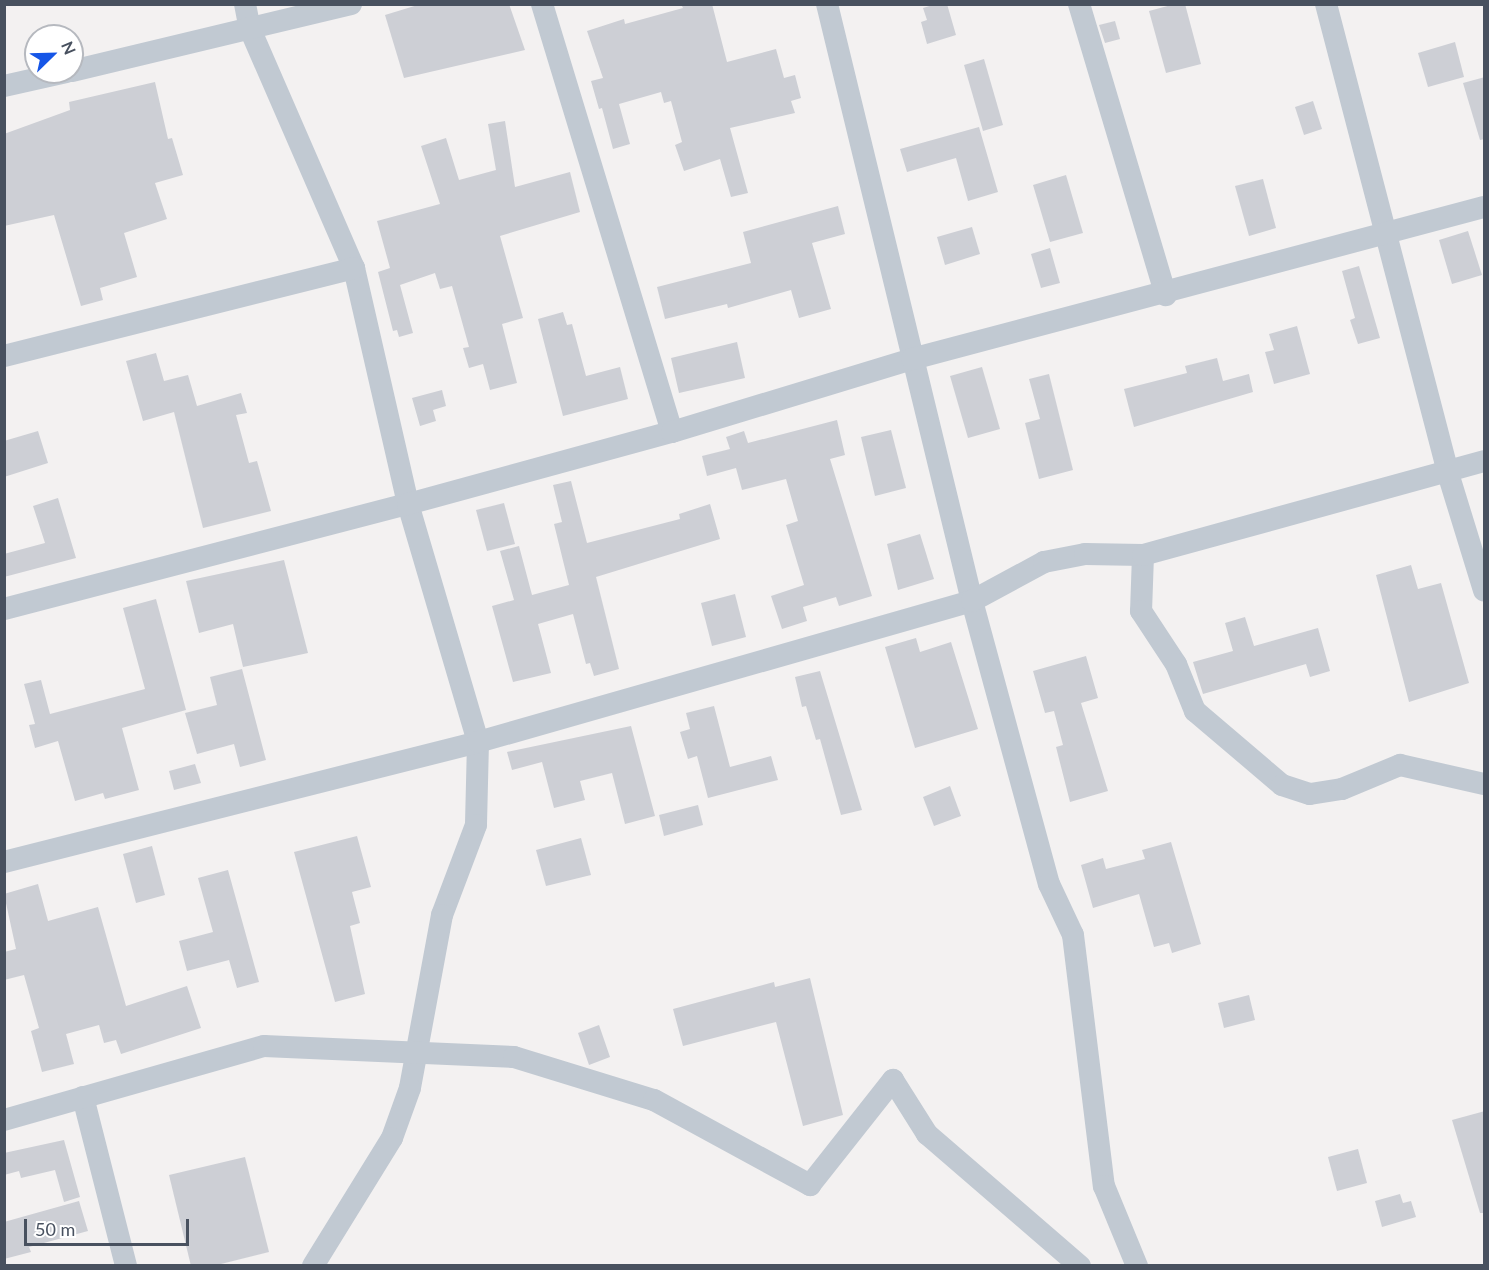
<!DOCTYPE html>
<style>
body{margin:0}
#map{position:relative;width:1489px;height:1270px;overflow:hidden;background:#f3f1f1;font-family:Lato,sans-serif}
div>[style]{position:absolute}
.building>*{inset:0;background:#cdcfd5}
.minor>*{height:22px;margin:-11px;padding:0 11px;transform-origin:11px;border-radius:11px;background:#c1c9d2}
span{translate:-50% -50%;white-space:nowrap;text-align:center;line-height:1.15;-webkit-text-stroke:6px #fff;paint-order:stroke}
.frame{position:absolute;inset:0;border:6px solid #48515f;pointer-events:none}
.north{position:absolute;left:24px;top:24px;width:60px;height:60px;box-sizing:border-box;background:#fff;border:2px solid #b6b9bf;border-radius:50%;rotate:67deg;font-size:16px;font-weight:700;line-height:24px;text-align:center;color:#48515f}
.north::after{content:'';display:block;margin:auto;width:21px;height:27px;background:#1656e7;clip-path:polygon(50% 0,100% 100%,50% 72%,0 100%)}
.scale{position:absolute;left:24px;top:1219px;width:165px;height:27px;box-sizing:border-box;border:3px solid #48515f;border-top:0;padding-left:8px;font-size:18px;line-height:21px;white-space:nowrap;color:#48515f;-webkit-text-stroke:4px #fff;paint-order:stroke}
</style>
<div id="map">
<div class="building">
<div style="clip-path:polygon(421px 4px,509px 4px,525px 50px,404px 78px,385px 15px)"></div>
<div style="clip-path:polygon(681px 4px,712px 4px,727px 62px,776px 49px,784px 78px,795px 75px,801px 98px,791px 101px,795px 113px,730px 128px,748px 193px,731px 197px,720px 159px,684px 171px,675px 145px,682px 142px,671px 101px,664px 103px,661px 92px,619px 104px,630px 144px,613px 149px,602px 108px,599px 109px,591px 81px,603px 78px,587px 31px,624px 19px,625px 24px,683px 8px)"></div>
<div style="clip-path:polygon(936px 4px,947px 4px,956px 35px,927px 44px,921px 22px,927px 20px,923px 8px)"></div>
<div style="clip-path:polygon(1175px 4px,1185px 4px,1201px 64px,1166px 73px,1149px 11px)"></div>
<div style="clip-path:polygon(1115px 21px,1120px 39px,1105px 43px,1099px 25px)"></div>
<div style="clip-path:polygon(1455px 42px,1464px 77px,1428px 87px,1418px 53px)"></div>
<div style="clip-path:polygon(984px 59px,1003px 125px,983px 131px,964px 65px)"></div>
<div style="clip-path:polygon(1485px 77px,1485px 139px,1480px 140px,1463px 83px)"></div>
<div style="clip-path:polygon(155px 82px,168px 139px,172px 138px,183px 175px,155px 183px,167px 219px,124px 233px,137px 277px,100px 288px,103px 300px,81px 306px,54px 215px,4px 226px,4px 134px,70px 110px,69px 102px)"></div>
<div style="clip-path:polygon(1313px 101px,1322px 129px,1304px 135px,1295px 107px)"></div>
<div style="clip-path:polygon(505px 121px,515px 187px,570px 172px,580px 212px,500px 236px,523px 318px,502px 324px,517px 383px,490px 390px,483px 364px,469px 368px,463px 348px,469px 347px,452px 286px,440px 289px,435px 273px,400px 285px,413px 333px,399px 337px,397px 330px,393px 331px,378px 272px,390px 268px,377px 221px,440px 204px,421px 146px,446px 138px,459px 180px,496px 170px,488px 124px)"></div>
<div style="clip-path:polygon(979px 127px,998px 192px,968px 201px,956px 158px,907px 172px,900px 149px)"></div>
<div style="clip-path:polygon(1066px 175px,1083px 233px,1050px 242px,1033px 185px)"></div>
<div style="clip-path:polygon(1263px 179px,1276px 228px,1249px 236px,1235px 186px)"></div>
<div style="clip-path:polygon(838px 206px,845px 234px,812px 243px,831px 309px,799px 318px,791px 290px,728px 308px,727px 304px,665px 319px,657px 287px,751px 263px,743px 232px)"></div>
<div style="clip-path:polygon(972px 227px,980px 254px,945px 265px,937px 237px)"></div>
<div style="clip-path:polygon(1468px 231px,1482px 275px,1452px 284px,1439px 240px)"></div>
<div style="clip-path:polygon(1050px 248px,1060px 283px,1041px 288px,1031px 254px)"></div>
<div style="clip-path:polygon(1359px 266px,1380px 338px,1358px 344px,1350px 320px,1355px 318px,1342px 271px)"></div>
<div style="clip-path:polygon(563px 312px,567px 325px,572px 324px,586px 376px,620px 367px,628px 399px,563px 416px,538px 319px)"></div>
<div style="clip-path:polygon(1297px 326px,1310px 374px,1274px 384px,1265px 352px,1274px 350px,1269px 334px)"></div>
<div style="clip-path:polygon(737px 342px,745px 378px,679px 393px,671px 358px)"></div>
<div style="clip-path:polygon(156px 353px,164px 381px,188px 375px,197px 406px,241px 393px,247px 413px,236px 415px,249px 463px,257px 461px,271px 511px,203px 528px,174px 412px,143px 421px,126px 361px)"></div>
<div style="clip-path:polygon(1217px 358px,1223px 381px,1249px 374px,1253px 392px,1134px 427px,1124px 389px,1187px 373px,1185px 366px)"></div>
<div style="clip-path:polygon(982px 367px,1000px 429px,968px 438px,950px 376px)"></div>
<div style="clip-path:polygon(1049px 374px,1073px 470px,1039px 479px,1025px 423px,1040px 419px,1029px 379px)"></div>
<div style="clip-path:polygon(442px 390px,446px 406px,433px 410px,436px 421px,420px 426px,412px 398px)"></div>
<div style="clip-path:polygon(837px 420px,845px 455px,830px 459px,872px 596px,839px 606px,836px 597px,803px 607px,807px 621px,782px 629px,771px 596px,804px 585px,786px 525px,798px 521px,786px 479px,742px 490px,736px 468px,707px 476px,702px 456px,730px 449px,726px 437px,744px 431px,748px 443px)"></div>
<div style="clip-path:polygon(891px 430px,906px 488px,875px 496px,861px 437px)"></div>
<div style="clip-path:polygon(38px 431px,48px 463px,4px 477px,4px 441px)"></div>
<div style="clip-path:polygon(571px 481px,587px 543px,680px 519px,679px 514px,710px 504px,720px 539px,596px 577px,619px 669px,594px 676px,590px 663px,586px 664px,573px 614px,538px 624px,551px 673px,513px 682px,492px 606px,514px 600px,500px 551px,519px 546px,532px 595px,569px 585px,554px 524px,562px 522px,553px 485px)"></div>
<div style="clip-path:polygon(58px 498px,76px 558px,4px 577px,4px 554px,45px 543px,33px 506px)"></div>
<div style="clip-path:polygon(504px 503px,515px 544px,487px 551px,476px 510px)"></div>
<div style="clip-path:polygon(920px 534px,934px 579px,898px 590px,887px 544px)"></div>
<div style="clip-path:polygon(284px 560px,308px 653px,243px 667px,233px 624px,199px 633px,186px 581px)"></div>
<div style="clip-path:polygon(1411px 565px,1418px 589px,1441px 583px,1469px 683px,1409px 702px,1376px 575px)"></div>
<div style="clip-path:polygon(735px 594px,746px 637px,712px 646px,701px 603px)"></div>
<div style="clip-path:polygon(156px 599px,186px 710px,122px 728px,139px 790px,105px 799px,103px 793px,75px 801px,58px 741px,35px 748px,29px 725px,35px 724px,24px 684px,41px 680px,50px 714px,145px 689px,123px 608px)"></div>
<div style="clip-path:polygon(1245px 617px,1254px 646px,1318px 628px,1330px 671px,1310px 677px,1306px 664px,1203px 694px,1193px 662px,1233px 651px,1225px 623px)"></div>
<div style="clip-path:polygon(916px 638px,920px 652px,951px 642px,978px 729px,915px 748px,885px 647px)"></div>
<div style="clip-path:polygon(1086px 656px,1098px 698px,1081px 703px,1108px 791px,1070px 802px,1056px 747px,1063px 745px,1054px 711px,1045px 713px,1033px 671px)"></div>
<div style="clip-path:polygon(242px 669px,266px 760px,240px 767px,234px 744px,197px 754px,185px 713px,217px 705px,210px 677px)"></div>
<div style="clip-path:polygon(820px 671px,862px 810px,841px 815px,820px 739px,816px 740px,806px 706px,802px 707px,795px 677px)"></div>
<div style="clip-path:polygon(714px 706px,730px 767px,771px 756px,778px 780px,708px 798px,697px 756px,688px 759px,680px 732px,690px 729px,686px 713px)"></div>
<div style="clip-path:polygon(631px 726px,655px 816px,625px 824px,612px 773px,580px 781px,585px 800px,554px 808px,542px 762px,512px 770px,507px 752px)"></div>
<div style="clip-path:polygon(195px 764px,201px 783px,174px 790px,169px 771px)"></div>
<div style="clip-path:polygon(950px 786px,961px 816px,934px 826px,923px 797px)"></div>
<div style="clip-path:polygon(698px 805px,703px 825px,664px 836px,659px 815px)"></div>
<div style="clip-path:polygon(357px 836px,371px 887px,352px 892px,360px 923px,350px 926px,365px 994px,335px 1002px,294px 852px)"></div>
<div style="clip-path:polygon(581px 838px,591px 875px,546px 886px,536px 850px)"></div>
<div style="clip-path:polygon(1171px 842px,1201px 944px,1172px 953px,1169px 943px,1154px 947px,1139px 894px,1093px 908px,1081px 865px,1103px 858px,1106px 869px,1145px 859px,1142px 850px)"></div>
<div style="clip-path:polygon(152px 846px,165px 895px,136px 903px,123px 854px)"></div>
<div style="clip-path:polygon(228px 870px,259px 982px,237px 988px,229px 960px,187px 971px,179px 941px,213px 932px,198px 878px)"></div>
<div style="clip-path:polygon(38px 884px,48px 921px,98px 907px,126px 1006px,187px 986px,201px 1028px,121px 1054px,116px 1040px,104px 1043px,99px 1025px,66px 1034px,74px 1064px,42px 1072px,31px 1031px,39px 1028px,24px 975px,4px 980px,4px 952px,16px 949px,4px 894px)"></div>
<div style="clip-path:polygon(810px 978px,843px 1115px,803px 1126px,776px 1022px,683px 1046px,673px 1009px,774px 982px,775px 987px)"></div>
<div style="clip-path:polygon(1249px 995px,1255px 1020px,1224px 1028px,1218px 1003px)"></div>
<div style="clip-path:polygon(599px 1025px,610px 1057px,589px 1065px,578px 1033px)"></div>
<div style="clip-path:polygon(1485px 1111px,1485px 1213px,1480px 1213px,1452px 1120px)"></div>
<div style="clip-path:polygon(64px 1140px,80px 1197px,64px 1202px,55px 1170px,21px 1178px,19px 1171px,4px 1175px,4px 1153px)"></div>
<div style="clip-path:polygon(1358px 1149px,1367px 1183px,1337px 1191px,1328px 1157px)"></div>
<div style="clip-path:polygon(245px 1157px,269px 1252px,213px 1266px,191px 1266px,169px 1175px)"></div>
<div style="clip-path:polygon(1400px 1194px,1403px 1203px,1411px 1201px,1416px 1217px,1382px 1227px,1375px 1201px)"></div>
<div style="clip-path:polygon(79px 1201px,88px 1231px,29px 1247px,31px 1252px,4px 1259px,4px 1222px)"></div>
</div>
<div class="minor">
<div style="left:245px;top:4px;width:25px;rotate:79deg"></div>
<div style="left:250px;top:29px;width:261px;rotate:66.5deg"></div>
<div style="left:354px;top:268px;width:242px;rotate:77.1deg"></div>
<div style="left:408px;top:504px;width:248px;rotate:73.6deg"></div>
<div style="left:478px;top:742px;width:83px;rotate:91.4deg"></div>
<div style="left:476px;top:825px;width:96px;rotate:110.7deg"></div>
<div style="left:442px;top:915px;width:176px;rotate:100.5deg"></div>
<div style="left:410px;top:1088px;width:53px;rotate:109.8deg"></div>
<div style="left:392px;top:1138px;width:150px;rotate:121.7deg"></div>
<div style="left:542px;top:4px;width:447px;rotate:73.1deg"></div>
<div style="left:827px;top:4px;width:614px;rotate:76.35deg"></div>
<div style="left:972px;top:601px;width:293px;rotate:74.8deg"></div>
<div style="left:1049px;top:884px;width:56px;rotate:64.8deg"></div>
<div style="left:1073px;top:935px;width:253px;rotate:83deg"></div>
<div style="left:1104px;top:1186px;width:87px;rotate:67.6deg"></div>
<div style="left:1079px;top:4px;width:304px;rotate:73.4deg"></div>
<div style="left:1326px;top:4px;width:481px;rotate:75.4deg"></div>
<div style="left:1447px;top:470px;width:126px;rotate:72.9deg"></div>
<div style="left:72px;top:71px;width:287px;rotate:-13.5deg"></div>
<div style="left:4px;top:86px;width:64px;rotate:-12.7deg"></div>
<div style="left:4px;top:356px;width:361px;rotate:-14.1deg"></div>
<div style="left:1143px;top:555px;width:56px;rotate:92deg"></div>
<div style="left:1141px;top:611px;width:64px;rotate:56.6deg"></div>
<div style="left:1176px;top:664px;width:51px;rotate:68deg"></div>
<div style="left:1195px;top:711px;width:114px;rotate:40.4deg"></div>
<div style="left:1282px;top:785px;width:29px;rotate:18deg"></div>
<div style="left:1310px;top:794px;width:32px;rotate:-9deg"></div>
<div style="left:1342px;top:789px;width:63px;rotate:-22.5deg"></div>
<div style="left:1400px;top:765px;width:86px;rotate:12.7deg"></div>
<div style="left:4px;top:609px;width:417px;rotate:-14.6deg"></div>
<div style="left:408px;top:504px;width:274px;rotate:-15.3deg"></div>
<div style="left:672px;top:432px;width:251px;rotate:-16.9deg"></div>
<div style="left:912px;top:359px;width:592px;rotate:-14.88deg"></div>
<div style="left:4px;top:862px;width:489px;rotate:-14.2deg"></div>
<div style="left:478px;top:742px;width:514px;rotate:-15.93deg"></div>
<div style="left:972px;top:601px;width:82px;rotate:-28.4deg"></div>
<div style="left:1044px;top:562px;width:42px;rotate:-11deg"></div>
<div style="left:1085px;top:554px;width:58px;rotate:1deg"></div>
<div style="left:1143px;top:555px;width:354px;rotate:-15.4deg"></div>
<div style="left:83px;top:1097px;width:174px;rotate:75.7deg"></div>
<div style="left:4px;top:1120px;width:270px;rotate:-15.9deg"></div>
<div style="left:264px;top:1046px;width:250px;rotate:2.5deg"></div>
<div style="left:514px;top:1057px;width:146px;rotate:17.1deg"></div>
<div style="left:654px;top:1100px;width:178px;rotate:28.6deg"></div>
<div style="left:810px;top:1185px;width:134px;rotate:-51.7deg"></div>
<div style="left:893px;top:1080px;width:64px;rotate:57.8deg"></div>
<div style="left:927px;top:1134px;width:202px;rotate:40.8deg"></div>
</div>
<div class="frame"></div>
<div class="north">N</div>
<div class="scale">50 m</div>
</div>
